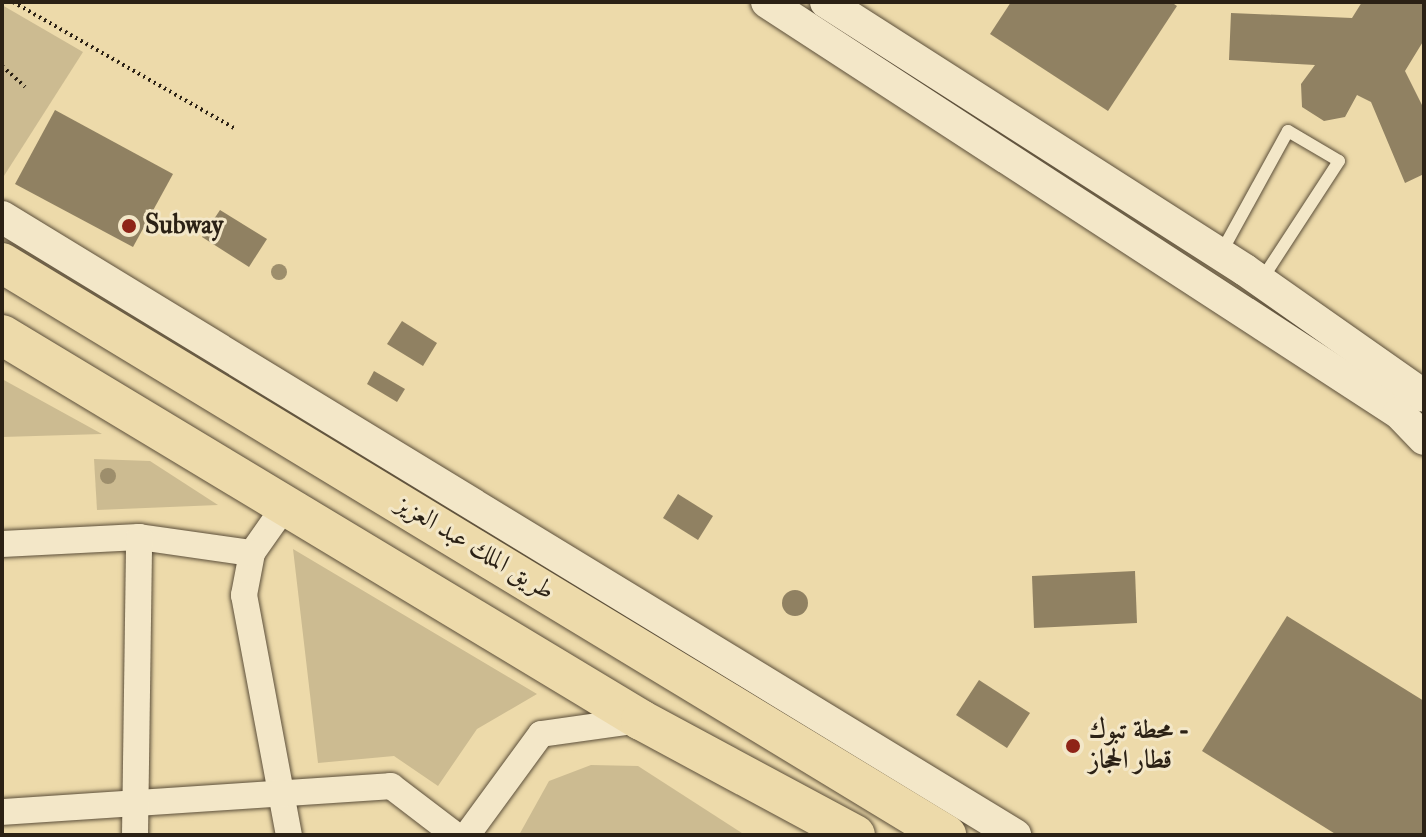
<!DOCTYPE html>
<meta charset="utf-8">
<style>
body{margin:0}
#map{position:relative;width:1426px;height:837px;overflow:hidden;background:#eddaaa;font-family:"IM FELL Double Pica",Amiri,serif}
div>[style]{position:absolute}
.green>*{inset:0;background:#ccbb91}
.building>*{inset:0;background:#908162}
.round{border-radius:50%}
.path>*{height:4px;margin-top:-2px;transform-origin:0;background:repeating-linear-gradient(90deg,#2b2115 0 2px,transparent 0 6px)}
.roads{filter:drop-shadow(0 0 2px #5c4f3a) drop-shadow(0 0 2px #5c4f3a)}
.service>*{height:12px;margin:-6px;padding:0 6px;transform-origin:6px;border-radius:6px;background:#f3e7c8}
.minor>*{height:26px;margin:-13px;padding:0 13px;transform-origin:13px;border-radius:13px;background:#f3e7c8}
.tertiary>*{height:32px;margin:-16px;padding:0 16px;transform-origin:16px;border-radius:16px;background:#f3e7c8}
.primary>*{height:40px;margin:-20px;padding:0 20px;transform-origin:20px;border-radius:20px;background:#eddaaa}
.trees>*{width:16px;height:16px;margin:-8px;border-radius:50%;background:#9d8e6c}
.dots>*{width:22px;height:22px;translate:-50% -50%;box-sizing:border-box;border:4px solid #f3e7c8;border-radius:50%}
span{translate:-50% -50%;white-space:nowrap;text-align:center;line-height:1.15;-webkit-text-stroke:6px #f3e7c8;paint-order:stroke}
.poi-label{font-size:26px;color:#2b2115;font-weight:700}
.left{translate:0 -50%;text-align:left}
.street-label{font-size:26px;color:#2b2115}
.frame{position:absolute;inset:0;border:4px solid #2b2115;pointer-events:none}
</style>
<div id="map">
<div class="green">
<div style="clip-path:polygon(2px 5px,83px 52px,2px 179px)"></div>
<div style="clip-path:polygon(2px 379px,102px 434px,2px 437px)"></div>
<div style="clip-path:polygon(94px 459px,150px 461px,218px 505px,97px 510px)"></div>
<div style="clip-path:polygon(293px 549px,537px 694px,477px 729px,438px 786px,394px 756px,318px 763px)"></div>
<div style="clip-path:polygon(591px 765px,638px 766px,745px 835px,519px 835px,549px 781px)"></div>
</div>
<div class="building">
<div style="clip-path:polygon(1011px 2px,1171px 2px,1177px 6px,1108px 111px,990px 34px)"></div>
<div style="clip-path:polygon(1362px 2px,1424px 2px,1424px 40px,1405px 71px,1424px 109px,1424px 174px,1405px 183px,1371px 102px,1357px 95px,1345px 117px,1324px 121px,1302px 107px,1301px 84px,1315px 65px,1229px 60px,1231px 13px,1352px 18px)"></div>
<div style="clip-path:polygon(55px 110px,173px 174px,133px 247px,15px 184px)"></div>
<div style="clip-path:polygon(220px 210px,267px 239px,249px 267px,202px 237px)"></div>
<div style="clip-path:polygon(402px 321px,437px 343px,423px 366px,387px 344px)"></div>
<div style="clip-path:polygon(374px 371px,405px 389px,397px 402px,367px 384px)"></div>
<div style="clip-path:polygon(678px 494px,713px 516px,698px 540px,663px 518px)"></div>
<div style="clip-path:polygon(1135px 571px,1137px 623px,1034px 628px,1032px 576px)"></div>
<div class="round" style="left:782px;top:590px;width:26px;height:26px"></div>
<div style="clip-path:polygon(1287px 616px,1424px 701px,1424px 835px,1337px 835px,1202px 751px)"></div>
<div style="clip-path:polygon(979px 680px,1030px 713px,1007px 748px,956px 715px)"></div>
</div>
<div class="path">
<div style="left:13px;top:2px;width:257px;rotate:29.7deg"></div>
<div style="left:2px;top:66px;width:31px;rotate:42deg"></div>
</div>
<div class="roads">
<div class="service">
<div style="left:1222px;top:251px;width:137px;rotate:-61.2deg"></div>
<div style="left:1288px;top:131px;width:59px;rotate:30.5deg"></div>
<div style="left:1339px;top:161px;width:141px;rotate:123.1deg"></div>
</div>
<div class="minor">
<div style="left:285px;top:506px;width:57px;rotate:125.1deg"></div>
<div style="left:252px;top:553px;width:43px;rotate:100.8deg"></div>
<div style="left:244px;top:595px;width:244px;rotate:79.4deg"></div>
<div style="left:2px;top:544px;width:137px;rotate:-2.9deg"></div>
<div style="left:139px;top:537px;width:114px;rotate:8.1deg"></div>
<div style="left:2px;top:812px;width:390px;rotate:-3.8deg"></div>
<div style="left:391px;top:786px;width:81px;rotate:37.4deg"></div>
<div style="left:135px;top:835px;width:298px;rotate:-89.2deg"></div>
<div style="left:467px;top:835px;width:125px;rotate:-53.8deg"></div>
<div style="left:541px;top:734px;width:101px;rotate:-8deg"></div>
</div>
<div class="tertiary">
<div style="left:767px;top:2px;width:754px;rotate:33.04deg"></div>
<div style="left:1399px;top:413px;width:36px;rotate:46deg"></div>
<div style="left:826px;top:2px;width:497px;rotate:32.6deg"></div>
<div style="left:1245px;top:270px;width:219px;rotate:35.1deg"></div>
<div style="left:2px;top:217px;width:1187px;rotate:31.39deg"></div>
</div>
<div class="primary">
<div style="left:2px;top:263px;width:1104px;rotate:31.21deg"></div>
<div style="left:2px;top:335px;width:746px;rotate:31.07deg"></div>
<div style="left:641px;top:720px;width:243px;rotate:28.3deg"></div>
</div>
</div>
<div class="trees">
<div style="left:279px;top:272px"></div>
<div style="left:108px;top:476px"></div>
</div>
<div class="dots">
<div style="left:129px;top:226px;background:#8f2418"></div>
<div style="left:1073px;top:746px;background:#8f2418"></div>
</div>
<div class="poi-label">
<span class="left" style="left:145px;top:226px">Subway</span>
<span class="left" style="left:1089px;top:746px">محطة تبوك -<br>قطار الحجاز</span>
</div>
<div class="street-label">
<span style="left:475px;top:548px;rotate:31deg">طريق الملك عبد العزيز</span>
</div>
<div class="frame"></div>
</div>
